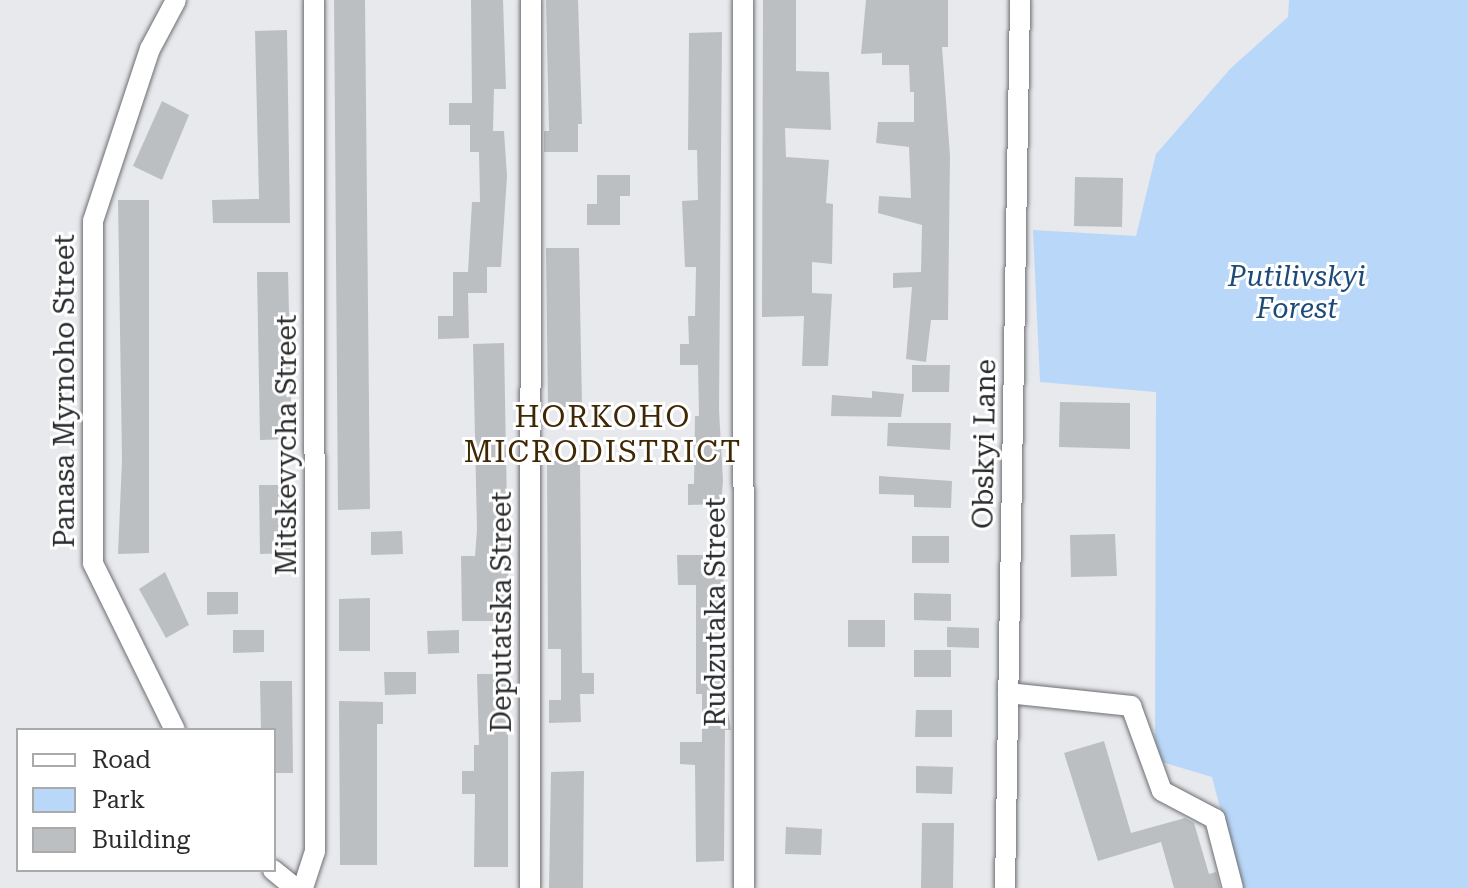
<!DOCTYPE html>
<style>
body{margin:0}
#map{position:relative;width:1468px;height:888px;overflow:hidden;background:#e7e9ec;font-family:"Roboto Serif",serif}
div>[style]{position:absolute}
.green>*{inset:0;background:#b9d7f8}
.building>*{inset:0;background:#bcbfc2}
.roads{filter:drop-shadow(0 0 2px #6d6f72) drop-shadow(0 0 2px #6d6f72)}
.street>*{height:20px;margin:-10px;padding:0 10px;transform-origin:10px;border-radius:10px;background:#fff}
span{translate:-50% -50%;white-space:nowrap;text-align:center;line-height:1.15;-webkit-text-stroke:6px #fff;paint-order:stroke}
.park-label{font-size:28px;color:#1d4b79;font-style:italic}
.street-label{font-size:28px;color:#2a2b2d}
.neighbourhood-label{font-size:30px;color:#402804;letter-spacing:2px}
.legend{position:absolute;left:16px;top:728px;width:260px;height:144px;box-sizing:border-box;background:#fff;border:2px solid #aaaaab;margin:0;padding:10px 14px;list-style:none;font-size:24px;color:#2a2b2d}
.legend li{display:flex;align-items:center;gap:16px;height:40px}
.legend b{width:40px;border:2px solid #aaaaab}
</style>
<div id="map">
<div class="green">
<div style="clip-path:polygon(1289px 0,1468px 0,1468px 888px,1241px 888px,1212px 777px,1155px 760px,1156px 392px,1040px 382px,1033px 230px,1136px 236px,1156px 154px,1231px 68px,1288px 17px)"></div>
</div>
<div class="building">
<div style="clip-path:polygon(334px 0,365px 0,370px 509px,338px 510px)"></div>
<div style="clip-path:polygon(471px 0,503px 0,506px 89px,494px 89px,493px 131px,504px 131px,507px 176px,501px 267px,487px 267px,487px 293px,468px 293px,469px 338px,438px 339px,438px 316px,453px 316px,453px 272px,468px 272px,472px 202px,480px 202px,479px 152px,470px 152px,470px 125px,449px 125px,449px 103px,472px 103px)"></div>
<div style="clip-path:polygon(546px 0,578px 0,582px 124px,578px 124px,578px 152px,544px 152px,544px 131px,549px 131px)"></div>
<div style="clip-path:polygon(763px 0,796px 0,796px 71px,829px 72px,831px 130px,785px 128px,786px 157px,829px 160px,826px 203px,833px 204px,832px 264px,812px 262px,812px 293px,832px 294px,828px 366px,802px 366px,804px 316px,762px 317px)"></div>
<div style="clip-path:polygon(866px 0,948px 0,948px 47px,942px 47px,950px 156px,948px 320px,931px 320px,926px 362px,906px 359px,912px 287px,893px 288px,893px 273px,921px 272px,922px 225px,878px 213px,879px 196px,911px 198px,909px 147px,876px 143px,878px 122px,914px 122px,914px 92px,910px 92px,909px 65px,882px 65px,882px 53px,861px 54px)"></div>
<div style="clip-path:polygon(287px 30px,290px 223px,213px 223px,212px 200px,259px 199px,255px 31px)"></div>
<div style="clip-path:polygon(722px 32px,719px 410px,723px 481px,721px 504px,688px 505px,688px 484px,694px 484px,695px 416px,699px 416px,698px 365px,680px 365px,680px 344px,689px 344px,688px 316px,695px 316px,696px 267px,685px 267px,682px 201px,698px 200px,697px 150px,688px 150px,689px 33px)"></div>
<div style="clip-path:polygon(162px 101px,189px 115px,162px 180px,133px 166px)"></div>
<div style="clip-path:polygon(597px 175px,630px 175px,630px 196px,620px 196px,620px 225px,587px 225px,587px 204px,597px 204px)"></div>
<div style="clip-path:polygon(1075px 177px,1123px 178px,1122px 227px,1074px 226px)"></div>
<div style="clip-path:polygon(118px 200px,149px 200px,149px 553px,118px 554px,122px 460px)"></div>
<div style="clip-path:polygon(546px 248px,579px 248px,582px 407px,548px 407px)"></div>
<div style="clip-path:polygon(257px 272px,288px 272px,292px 439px,260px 440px)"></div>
<div style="clip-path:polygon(504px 343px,509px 621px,462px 621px,461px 556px,475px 556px,477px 530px,473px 344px)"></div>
<div style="clip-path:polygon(912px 365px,950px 365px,949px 392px,912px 392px)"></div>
<div style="clip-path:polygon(872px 391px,904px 394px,901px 417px,831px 416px,832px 395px,872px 398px)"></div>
<div style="clip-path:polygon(1060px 402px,1130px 403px,1130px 449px,1059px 447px)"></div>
<div style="clip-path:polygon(888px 423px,951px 423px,950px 450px,887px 446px)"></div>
<div style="clip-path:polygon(547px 461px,580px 461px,582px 673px,594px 673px,594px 694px,580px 694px,581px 722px,549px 723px,549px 700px,561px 700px,561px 649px,548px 649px)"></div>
<div style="clip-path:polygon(879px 476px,952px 481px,951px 508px,914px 507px,914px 495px,879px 494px)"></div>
<div style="clip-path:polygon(259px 485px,290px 485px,291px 553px,260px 554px)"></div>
<div style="clip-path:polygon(402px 531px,403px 554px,371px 555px,371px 532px)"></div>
<div style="clip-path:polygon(1115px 534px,1117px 576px,1071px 577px,1070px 535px)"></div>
<div style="clip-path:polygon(912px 536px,949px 536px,949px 563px,912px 563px)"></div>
<div style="clip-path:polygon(677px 555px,724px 555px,722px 674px,731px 730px,725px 730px,724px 861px,696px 862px,695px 765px,680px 764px,680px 742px,702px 742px,702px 694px,696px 694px,696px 585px,678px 585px)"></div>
<div style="clip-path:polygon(165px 572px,189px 625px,166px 638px,139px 589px)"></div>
<div style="clip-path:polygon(207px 592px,238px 592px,238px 614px,207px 615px)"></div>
<div style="clip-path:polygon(914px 593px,951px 594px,951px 621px,914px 620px)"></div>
<div style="clip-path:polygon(370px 598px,370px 651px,339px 651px,339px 599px)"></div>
<div style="clip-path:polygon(848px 620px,885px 620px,885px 647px,848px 647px)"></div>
<div style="clip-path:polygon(947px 627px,979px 628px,979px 648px,947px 647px)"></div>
<div style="clip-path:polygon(233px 630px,264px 630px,264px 652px,233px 653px)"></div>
<div style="clip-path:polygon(459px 630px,459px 653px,428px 654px,427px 631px)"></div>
<div style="clip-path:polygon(914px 650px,951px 650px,951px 677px,914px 677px)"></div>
<div style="clip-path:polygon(384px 672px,416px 672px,416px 694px,385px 695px)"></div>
<div style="clip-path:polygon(477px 674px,508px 674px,508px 867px,474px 867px,475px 794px,462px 794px,462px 771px,474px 771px,474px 745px,479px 745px)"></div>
<div style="clip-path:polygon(260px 681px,292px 681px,293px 773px,274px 773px,274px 730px,261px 730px)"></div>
<div style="clip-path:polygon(339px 701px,383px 702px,383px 724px,377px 724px,377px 865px,340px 865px)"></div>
<div style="clip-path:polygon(916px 710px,952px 710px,952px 737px,915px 737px)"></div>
<div style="clip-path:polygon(1104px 741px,1131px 833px,1185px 818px,1194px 823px,1209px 874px,1216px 872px,1220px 888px,1174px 888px,1161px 842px,1098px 861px,1064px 753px)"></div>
<div style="clip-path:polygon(916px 766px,953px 767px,952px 794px,916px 793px)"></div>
<div style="clip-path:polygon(584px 771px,583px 888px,549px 888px,551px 772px)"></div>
<div style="clip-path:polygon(922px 823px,954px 823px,953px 888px,921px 888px)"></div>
<div style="clip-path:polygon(786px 827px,822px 829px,821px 855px,785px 854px)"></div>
</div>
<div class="roads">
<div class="street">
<div style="left:743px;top:0;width:888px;rotate:89.94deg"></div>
<div style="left:1008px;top:693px;width:124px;rotate:6deg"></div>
<div style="left:1131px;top:706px;width:90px;rotate:70deg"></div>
<div style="left:1162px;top:791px;width:60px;rotate:27.8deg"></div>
<div style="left:1215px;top:819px;width:71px;rotate:75.4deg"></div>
<div style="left:175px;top:730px;width:186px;rotate:-116.2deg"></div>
<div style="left:93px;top:563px;width:342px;rotate:-90deg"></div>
<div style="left:93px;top:221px;width:181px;rotate:-71.7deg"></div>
<div style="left:150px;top:49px;width:55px;rotate:-62deg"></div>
<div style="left:273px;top:870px;width:28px;rotate:39deg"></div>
<div style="left:303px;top:888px;width:38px;rotate:-72deg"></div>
<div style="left:315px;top:852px;width:852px;rotate:-90.07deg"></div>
<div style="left:530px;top:888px;width:888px;rotate:-89.94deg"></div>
<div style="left:1005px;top:888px;width:888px;rotate:-89.03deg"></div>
</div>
</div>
<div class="park-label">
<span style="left:1297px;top:293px">Putilivskyi<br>Forest</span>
</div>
<div class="street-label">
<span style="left:65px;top:391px;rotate:-90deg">Panasa Myrnoho Street</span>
<span style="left:985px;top:444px;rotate:-89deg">Obskyi Lane</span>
<span style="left:287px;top:445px;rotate:-90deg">Mitskevycha Street</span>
<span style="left:502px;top:612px;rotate:-90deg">Deputatska Street</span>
<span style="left:716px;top:612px;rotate:-90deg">Rudzutaka Street</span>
</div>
<div class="neighbourhood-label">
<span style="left:603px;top:434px">HORKOHO<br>MICRODISTRICT</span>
</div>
<ul class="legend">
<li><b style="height:10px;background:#fff"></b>Road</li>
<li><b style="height:22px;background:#b9d7f8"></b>Park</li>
<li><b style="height:22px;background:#bcbfc2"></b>Building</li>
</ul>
</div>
